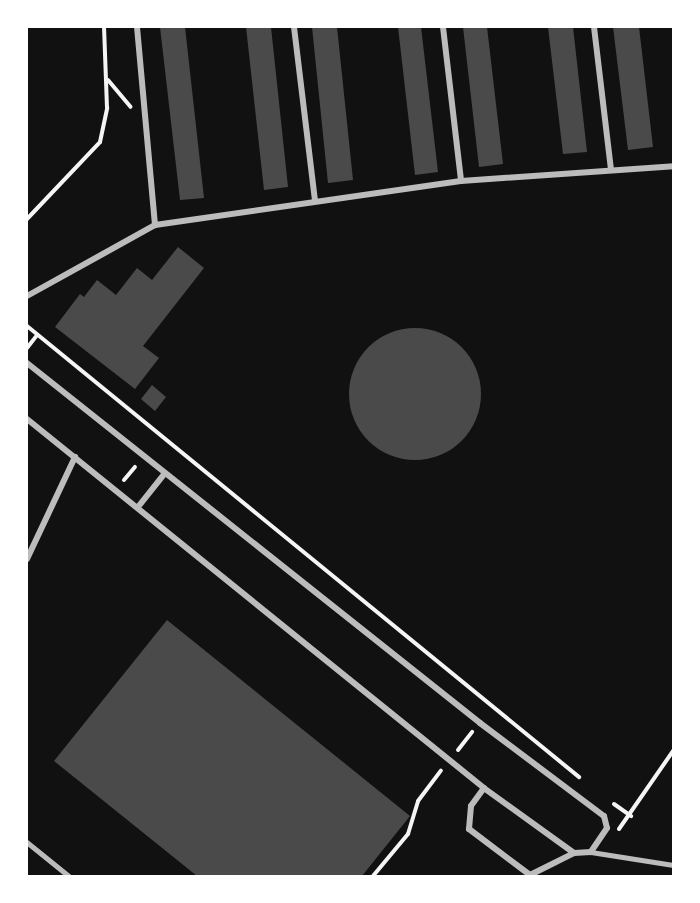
<!DOCTYPE html>
<style>
body{margin:0}
#map{position:relative;width:700px;height:903px;overflow:hidden;background:#111;font-family:Quicksand,sans-serif}
div>[style]{position:absolute}
.building>*{inset:0;background:#4a4a4a}
.round{border-radius:50%}
.path>*{height:4px;margin:-2px;padding:0 2px;transform-origin:2px;border-radius:2px;background:#f5f5f5}
.service>*{height:4.5px;margin:-2.25px;padding:0 2.25px;transform-origin:2.25px;border-radius:2.25px;background:#bcbcbc}
.minor>*{height:6px;margin:-3px;padding:0 3px;transform-origin:3px;border-radius:3px;background:#bcbcbc}
span{translate:-50% -50%;white-space:nowrap;text-align:center;line-height:1.15;-webkit-text-stroke:4.5px #fff;paint-order:stroke}
.frame{position:absolute;inset:0;border:28px solid #fff;pointer-events:none}
</style>
<div id="map">
<div class="building">
<div style="clip-path:polygon(160px 27px,185px 27px,204px 198px,180px 200px)"></div>
<div style="clip-path:polygon(246px 27px,271px 27px,288px 187px,264px 190px)"></div>
<div style="clip-path:polygon(312px 27px,337px 27px,353px 180px,328px 183px)"></div>
<div style="clip-path:polygon(398px 27px,421px 27px,438px 172px,415px 175px)"></div>
<div style="clip-path:polygon(463px 27px,487px 27px,503px 164px,479px 167px)"></div>
<div style="clip-path:polygon(548px 27px,573px 27px,587px 152px,563px 154px)"></div>
<div style="clip-path:polygon(613px 27px,639px 27px,653px 147px,628px 150px)"></div>
<div style="clip-path:polygon(178px 247px,204px 268px,143px 346px,159px 358px,135px 389px,55px 327px,80px 294px,84px 297px,97px 280px,116px 295px,137px 268px,152px 280px)"></div>
<div class="round" style="left:349px;top:328px;width:132px;height:132px"></div>
<div style="clip-path:polygon(152px 385px,166px 397px,155px 411px,141px 399px)"></div>
<div style="clip-path:polygon(167px 620px,410px 816px,362px 876px,197px 876px,54px 761px)"></div>
</div>
<div class="path">
<div style="left:108px;top:80px;width:35px;rotate:50deg"></div>
<div style="left:27px;top:219px;width:106px;rotate:-46.5deg"></div>
<div style="left:100px;top:142px;width:35px;rotate:-78deg"></div>
<div style="left:107px;top:108px;width:81px;rotate:-92.1deg"></div>
<div style="left:27px;top:326px;width:713px;rotate:39.25deg"></div>
<div style="left:27px;top:348px;width:16px;rotate:-52deg"></div>
<div style="left:124px;top:480px;width:17px;rotate:-50deg"></div>
<div style="left:458px;top:750px;width:23px;rotate:-52deg"></div>
<div style="left:614px;top:804px;width:21px;rotate:35deg"></div>
<div style="left:619px;top:829px;width:95px;rotate:-55.3deg"></div>
<div style="left:373px;top:876px;width:55px;rotate:-50.2deg"></div>
<div style="left:408px;top:834px;width:34px;rotate:-73deg"></div>
<div style="left:418px;top:801px;width:38px;rotate:-53deg"></div>
</div>
<div class="service">
<div style="left:27px;top:842px;width:54px;rotate:39deg"></div>
<div style="left:591px;top:852px;width:83px;rotate:9deg"></div>
</div>
<div class="minor">
<div style="left:137px;top:27px;width:199px;rotate:84.8deg"></div>
<div style="left:294px;top:27px;width:174px;rotate:83.1deg"></div>
<div style="left:443px;top:27px;width:155px;rotate:83.3deg"></div>
<div style="left:594px;top:27px;width:143px;rotate:83.2deg"></div>
<div style="left:27px;top:296px;width:146px;rotate:-29deg"></div>
<div style="left:155px;top:225px;width:309px;rotate:-8.2deg"></div>
<div style="left:461px;top:181px;width:213px;rotate:-4deg"></div>
<div style="left:27px;top:363px;width:579px;rotate:38.47deg"></div>
<div style="left:480px;top:723px;width:155px;rotate:36.9deg"></div>
<div style="left:604px;top:816px;width:12px;rotate:76deg"></div>
<div style="left:607px;top:828px;width:29px;rotate:124deg"></div>
<div style="left:591px;top:852px;width:17px;rotate:177deg"></div>
<div style="left:574px;top:853px;width:111px;rotate:-144.2deg"></div>
<div style="left:484px;top:788px;width:587px;rotate:-141.08deg"></div>
<div style="left:138px;top:507px;width:43px;rotate:-51.5deg"></div>
<div style="left:27px;top:559px;width:113px;rotate:-64.8deg"></div>
<div style="left:484px;top:788px;width:22px;rotate:126deg"></div>
<div style="left:471px;top:806px;width:23px;rotate:95deg"></div>
<div style="left:469px;top:829px;width:76px;rotate:37deg"></div>
<div style="left:530px;top:875px;width:49px;rotate:-26.6deg"></div>
</div>
<div class="frame"></div>
</div>
